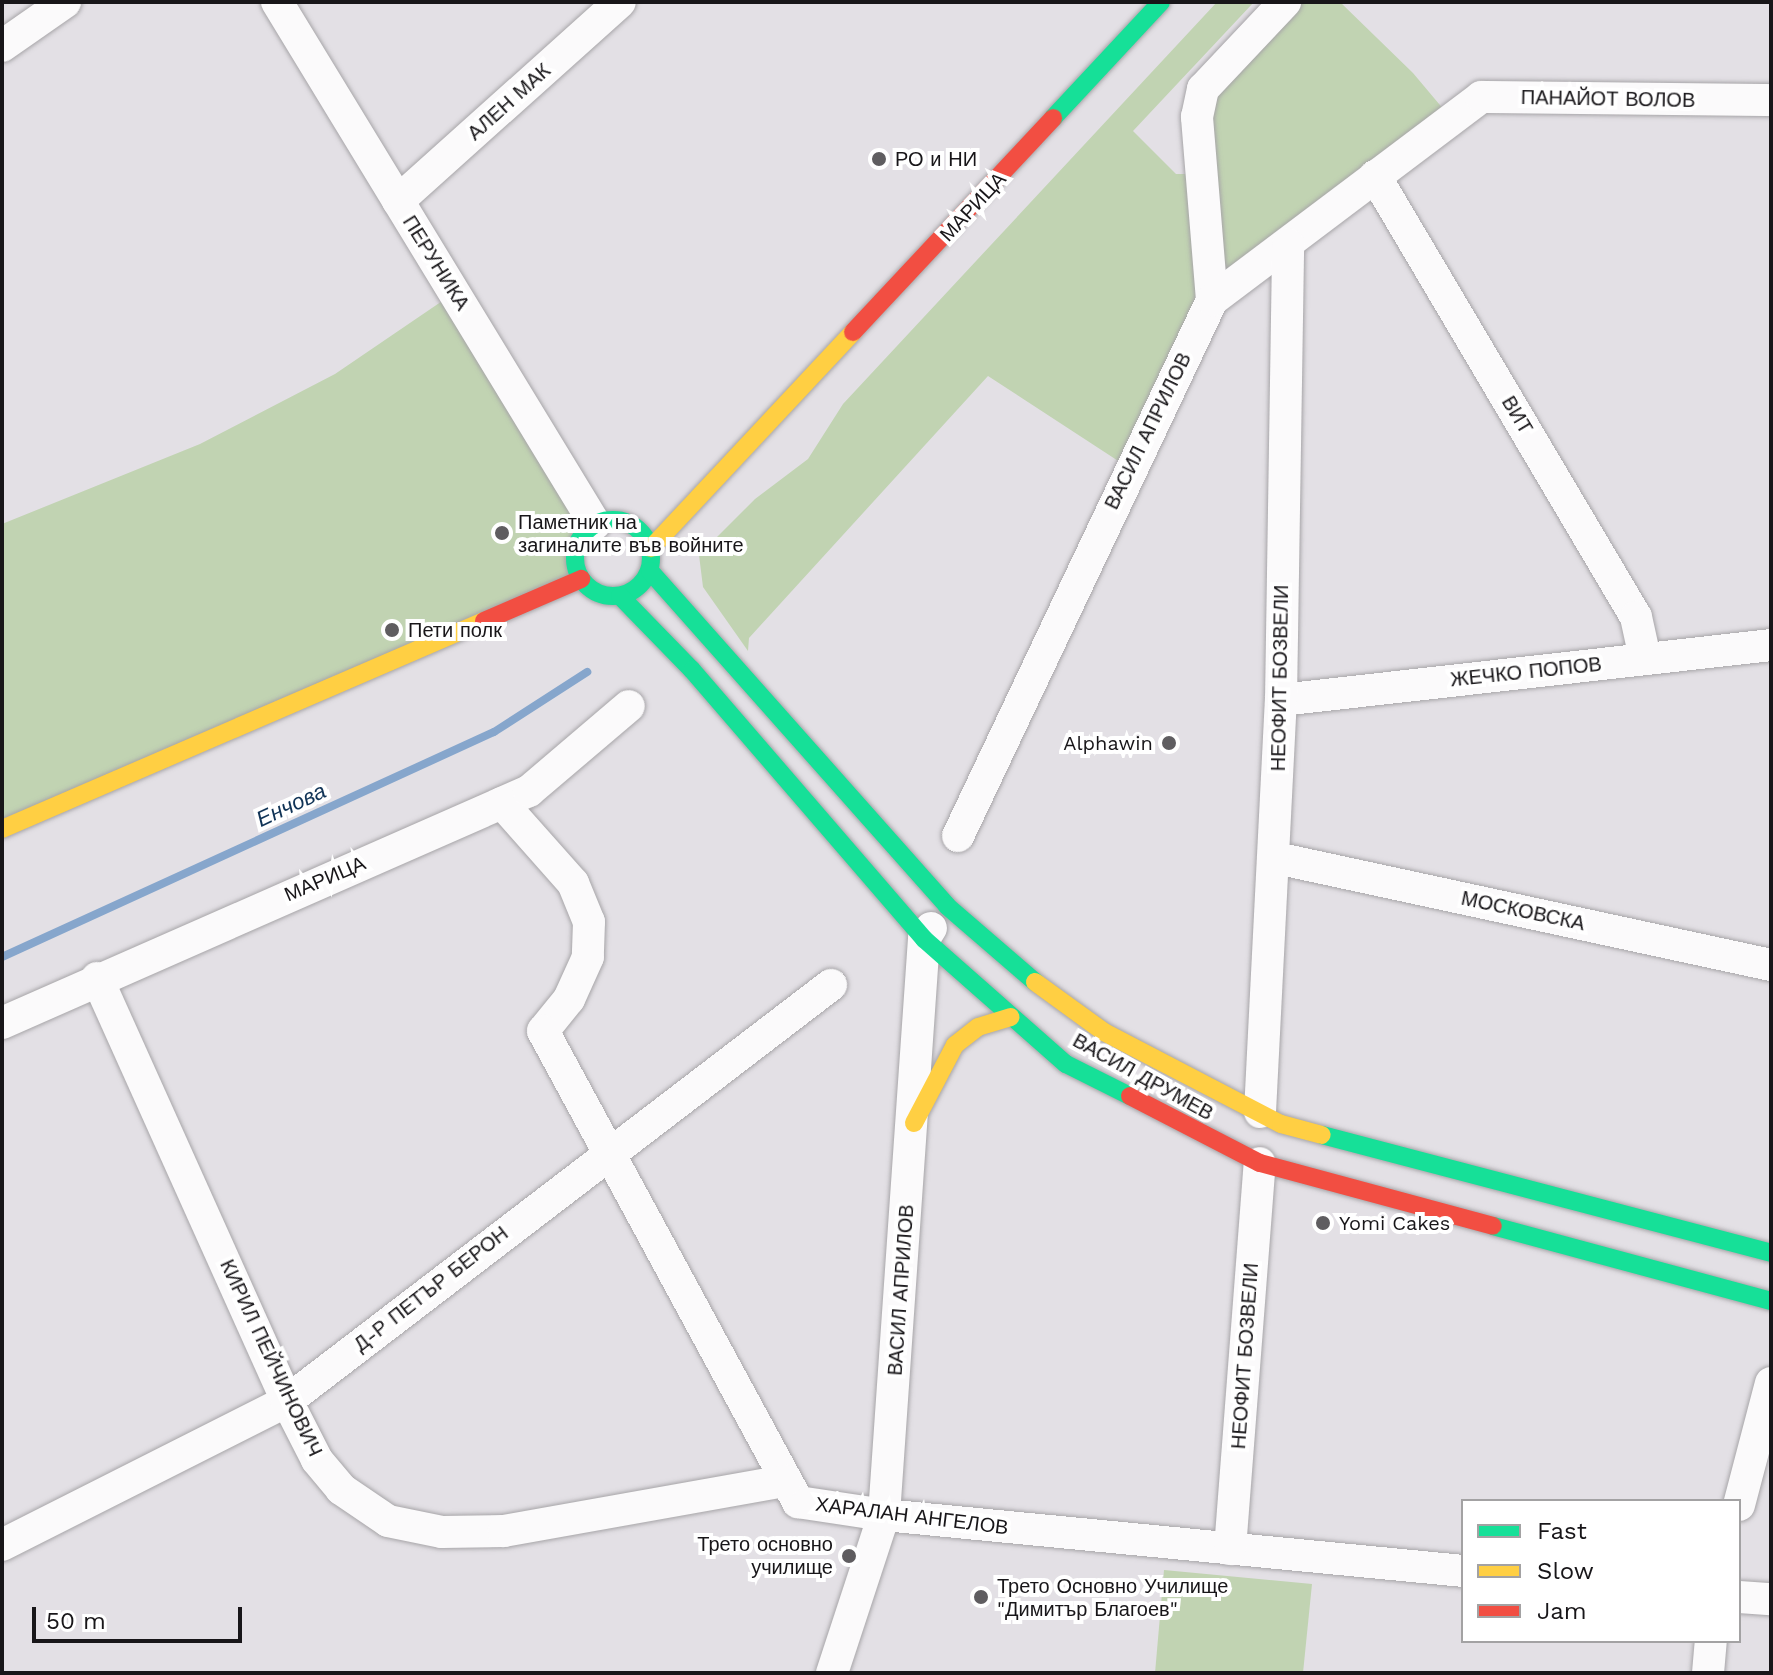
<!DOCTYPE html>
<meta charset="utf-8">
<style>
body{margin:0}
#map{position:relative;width:1773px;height:1675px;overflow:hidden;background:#e3e0e5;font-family:"Work Sans",sans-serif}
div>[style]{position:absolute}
.green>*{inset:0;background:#c1d3b2}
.stream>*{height:8px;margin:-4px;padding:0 4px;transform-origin:4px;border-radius:4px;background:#86a6cc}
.roads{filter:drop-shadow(0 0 2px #a7a5a8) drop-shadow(0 0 2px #a7a5a8)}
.street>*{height:32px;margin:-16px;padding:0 16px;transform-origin:16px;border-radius:16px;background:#fbfafb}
.fast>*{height:18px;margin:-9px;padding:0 9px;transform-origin:9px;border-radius:9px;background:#16e098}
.fast>.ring{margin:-9px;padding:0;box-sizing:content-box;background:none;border:18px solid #16e098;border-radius:50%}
.slow>*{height:18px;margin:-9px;padding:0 9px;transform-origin:9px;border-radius:9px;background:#ffcf43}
.jam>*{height:18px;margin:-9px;padding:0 9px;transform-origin:9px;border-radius:9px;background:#f24e42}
.dots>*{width:22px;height:22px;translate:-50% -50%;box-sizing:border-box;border:4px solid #fff;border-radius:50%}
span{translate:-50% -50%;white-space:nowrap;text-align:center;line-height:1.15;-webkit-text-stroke:8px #fff;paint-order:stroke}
.street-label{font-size:20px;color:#181619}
.poi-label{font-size:20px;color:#181619}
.left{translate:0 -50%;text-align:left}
.right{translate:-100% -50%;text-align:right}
.water-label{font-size:22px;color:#103356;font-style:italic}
.frame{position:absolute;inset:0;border:4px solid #181619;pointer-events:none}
.legend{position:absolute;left:1461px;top:1499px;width:280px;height:144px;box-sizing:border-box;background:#fff;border:2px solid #a3a2a3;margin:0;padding:10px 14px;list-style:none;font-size:24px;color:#181619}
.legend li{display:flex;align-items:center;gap:16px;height:40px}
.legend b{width:40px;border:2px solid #a3a2a3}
.scale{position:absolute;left:32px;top:1607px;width:210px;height:36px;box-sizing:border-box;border:4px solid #181619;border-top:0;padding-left:10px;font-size:24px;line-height:28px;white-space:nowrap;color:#181619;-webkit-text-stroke:6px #fff;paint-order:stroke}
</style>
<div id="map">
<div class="green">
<div style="clip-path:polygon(1217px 2px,1254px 2px,1133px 131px,1176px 174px,1200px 174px,1197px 117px,1285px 2px,1340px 2px,1413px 73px,1450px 117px,1212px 300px,1129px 468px,988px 376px,749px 638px,748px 651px,703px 587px,699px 555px,755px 499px,808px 459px,843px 404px)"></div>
<div style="clip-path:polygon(454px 293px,595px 524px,576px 548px,581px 579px,2px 829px,2px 524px,200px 444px,335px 374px)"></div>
<div style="clip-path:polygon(1164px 1570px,1312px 1584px,1303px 1673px,1155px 1673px)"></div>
</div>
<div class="stream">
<div style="left:2px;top:957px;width:541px;rotate:-24.58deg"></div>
<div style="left:494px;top:732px;width:111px;rotate:-32.8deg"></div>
</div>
<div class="roads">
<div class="street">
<div style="left:277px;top:2px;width:611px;rotate:58.65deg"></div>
<div style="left:2px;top:46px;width:77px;rotate:-34.9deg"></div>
<div style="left:1375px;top:176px;width:512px;rotate:59.38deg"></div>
<div style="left:1636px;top:617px;width:42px;rotate:77.6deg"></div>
<div style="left:398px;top:201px;width:298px;rotate:-41.9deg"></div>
<div style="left:1212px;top:300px;width:184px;rotate:-94.7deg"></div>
<div style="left:1197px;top:117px;width:29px;rotate:-78deg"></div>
<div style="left:1203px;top:89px;width:120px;rotate:-46.7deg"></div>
<div style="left:1281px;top:700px;width:493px;rotate:-6.4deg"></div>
<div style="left:502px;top:803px;width:107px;rotate:48.4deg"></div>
<div style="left:573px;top:883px;width:42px;rotate:67.7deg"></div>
<div style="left:589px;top:922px;width:35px;rotate:92deg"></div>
<div style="left:588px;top:957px;width:46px;rotate:114.3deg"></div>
<div style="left:569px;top:999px;width:41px;rotate:129.1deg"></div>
<div style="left:543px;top:1031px;width:536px;rotate:61.57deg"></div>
<div style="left:798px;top:1502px;width:87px;rotate:8.6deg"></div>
<div style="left:884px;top:1515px;width:582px;rotate:5.52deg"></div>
<div style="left:958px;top:836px;width:593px;rotate:-64.64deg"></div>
<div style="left:1212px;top:300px;width:337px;rotate:-37deg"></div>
<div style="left:1481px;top:97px;width:290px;rotate:0.6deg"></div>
<div style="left:1276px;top:858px;width:506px;rotate:12.2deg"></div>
<div style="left:97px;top:978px;width:464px;rotate:65.8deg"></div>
<div style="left:287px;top:1401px;width:66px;rotate:63deg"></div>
<div style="left:317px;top:1460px;width:38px;rotate:50deg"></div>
<div style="left:341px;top:1489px;width:57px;rotate:34.2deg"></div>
<div style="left:388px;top:1521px;width:55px;rotate:11.5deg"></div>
<div style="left:442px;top:1532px;width:62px;rotate:-0.9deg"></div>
<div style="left:504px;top:1531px;width:286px;rotate:-10.1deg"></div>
<div style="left:2px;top:1023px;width:576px;rotate:-23.76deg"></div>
<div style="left:529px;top:791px;width:131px;rotate:-40.4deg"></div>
<div style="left:1260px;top:1112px;width:413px;rotate:-87.1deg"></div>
<div style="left:1281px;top:700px;width:456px;rotate:-89.1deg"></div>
<div style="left:1739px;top:1505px;width:126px;rotate:-75.3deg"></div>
<div style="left:2px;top:1545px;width:319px;rotate:-26.8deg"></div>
<div style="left:287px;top:1401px;width:685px;rotate:-37.41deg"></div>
<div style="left:1230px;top:1549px;width:387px;rotate:-85.6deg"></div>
<div style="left:1739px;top:1597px;width:32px;rotate:4deg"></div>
<div style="left:832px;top:1673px;width:166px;rotate:-71.8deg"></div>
<div style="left:884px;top:1515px;width:577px;rotate:-86.03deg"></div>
<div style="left:924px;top:939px;width:13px;rotate:-58deg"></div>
<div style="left:1708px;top:1673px;width:32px;rotate:-85deg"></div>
</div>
<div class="fast">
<div style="left:1053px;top:118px;width:158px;rotate:-47deg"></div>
<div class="ring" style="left:575px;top:520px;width:58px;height:58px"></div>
<div style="left:650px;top:571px;width:448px;rotate:48.4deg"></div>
<div style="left:947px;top:906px;width:116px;rotate:40.8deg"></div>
<div style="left:620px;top:596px;width:103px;rotate:45.8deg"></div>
<div style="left:692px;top:670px;width:355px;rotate:49.2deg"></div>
<div style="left:924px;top:939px;width:189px;rotate:41.4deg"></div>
<div style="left:1066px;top:1064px;width:72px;rotate:26.6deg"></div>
<div style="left:1322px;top:1135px;width:464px;rotate:14.7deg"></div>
<div style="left:1493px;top:1226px;width:288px;rotate:15.1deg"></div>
</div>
<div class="slow">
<div style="left:651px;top:548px;width:296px;rotate:-46.9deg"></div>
<div style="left:2px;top:829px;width:525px;rotate:-23.34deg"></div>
<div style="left:1035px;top:982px;width:85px;rotate:35.9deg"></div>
<div style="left:1104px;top:1032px;width:199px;rotate:27.5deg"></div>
<div style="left:1281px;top:1124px;width:42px;rotate:15deg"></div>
<div style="left:914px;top:1123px;width:88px;rotate:-62.3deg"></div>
<div style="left:955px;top:1045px;width:29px;rotate:-38deg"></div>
<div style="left:978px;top:1027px;width:34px;rotate:-17deg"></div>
</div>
<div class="jam">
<div style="left:853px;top:332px;width:293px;rotate:-46.9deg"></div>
<div style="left:484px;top:621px;width:106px;rotate:-23.4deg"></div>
<div style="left:1130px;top:1096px;width:146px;rotate:27.3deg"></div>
<div style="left:1260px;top:1163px;width:241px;rotate:15.1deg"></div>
</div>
</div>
<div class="dots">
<div style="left:879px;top:159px;background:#5f5d60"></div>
<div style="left:502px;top:533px;background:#5f5d60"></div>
<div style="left:392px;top:630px;background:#5f5d60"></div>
<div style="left:1169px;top:743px;background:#5f5d60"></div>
<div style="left:1323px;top:1223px;background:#5f5d60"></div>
<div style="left:849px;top:1556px;background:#5f5d60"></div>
<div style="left:981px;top:1597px;background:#5f5d60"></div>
</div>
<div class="street-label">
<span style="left:1608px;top:99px;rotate:1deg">ПАНАЙОТ ВОЛОВ</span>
<span style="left:509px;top:102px;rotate:-42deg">АЛЕН МАК</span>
<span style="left:973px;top:207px;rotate:-47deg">МАРИЦА</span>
<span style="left:436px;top:263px;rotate:58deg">ПЕРУНИКА</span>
<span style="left:1517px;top:415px;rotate:59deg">ВИТ</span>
<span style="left:1148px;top:431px;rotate:-64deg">ВАСИЛ АПРИЛОВ</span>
<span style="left:1526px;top:672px;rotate:-6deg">ЖЕЧКО ПОПОВ</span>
<span style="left:1280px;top:678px;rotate:-89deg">НЕОФИТ БОЗВЕЛИ</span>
<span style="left:325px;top:879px;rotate:-23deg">МАРИЦА</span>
<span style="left:1523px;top:911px;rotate:12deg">МОСКОВСКА</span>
<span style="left:1143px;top:1077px;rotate:29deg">ВАСИЛ ДРУМЕВ</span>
<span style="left:431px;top:1289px;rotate:-38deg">Д-Р ПЕТЪР БЕРОН</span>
<span style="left:901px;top:1290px;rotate:-86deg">ВАСИЛ АПРИЛОВ</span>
<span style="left:1245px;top:1356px;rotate:-86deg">НЕОФИТ БОЗВЕЛИ</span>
<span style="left:271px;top:1358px;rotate:65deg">КИРИЛ ПЕЙЧИНОВИЧ</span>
<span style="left:912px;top:1516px;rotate:7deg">ХАРАЛАН АНГЕЛОВ</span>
</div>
<div class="poi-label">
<span class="left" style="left:895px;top:159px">РО и НИ</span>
<span class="left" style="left:518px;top:534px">Паметник на<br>загиналите във войните</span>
<span class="left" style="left:408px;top:630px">Пети полк</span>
<span class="right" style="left:1153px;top:743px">Alphawin</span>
<span class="left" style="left:1339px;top:1223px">Yomi Cakes</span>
<span class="right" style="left:833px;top:1556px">Трето основно<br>училище</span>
<span class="left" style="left:997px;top:1598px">Трето Основно Училище<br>"Димитър Благоев"</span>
</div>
<div class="water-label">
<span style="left:291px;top:805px;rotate:-25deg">Енчова</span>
</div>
<div class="frame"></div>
<ul class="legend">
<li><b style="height:10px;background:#16e098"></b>Fast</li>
<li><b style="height:10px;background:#ffcf43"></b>Slow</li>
<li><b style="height:10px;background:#f24e42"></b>Jam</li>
</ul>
<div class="scale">50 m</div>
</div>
